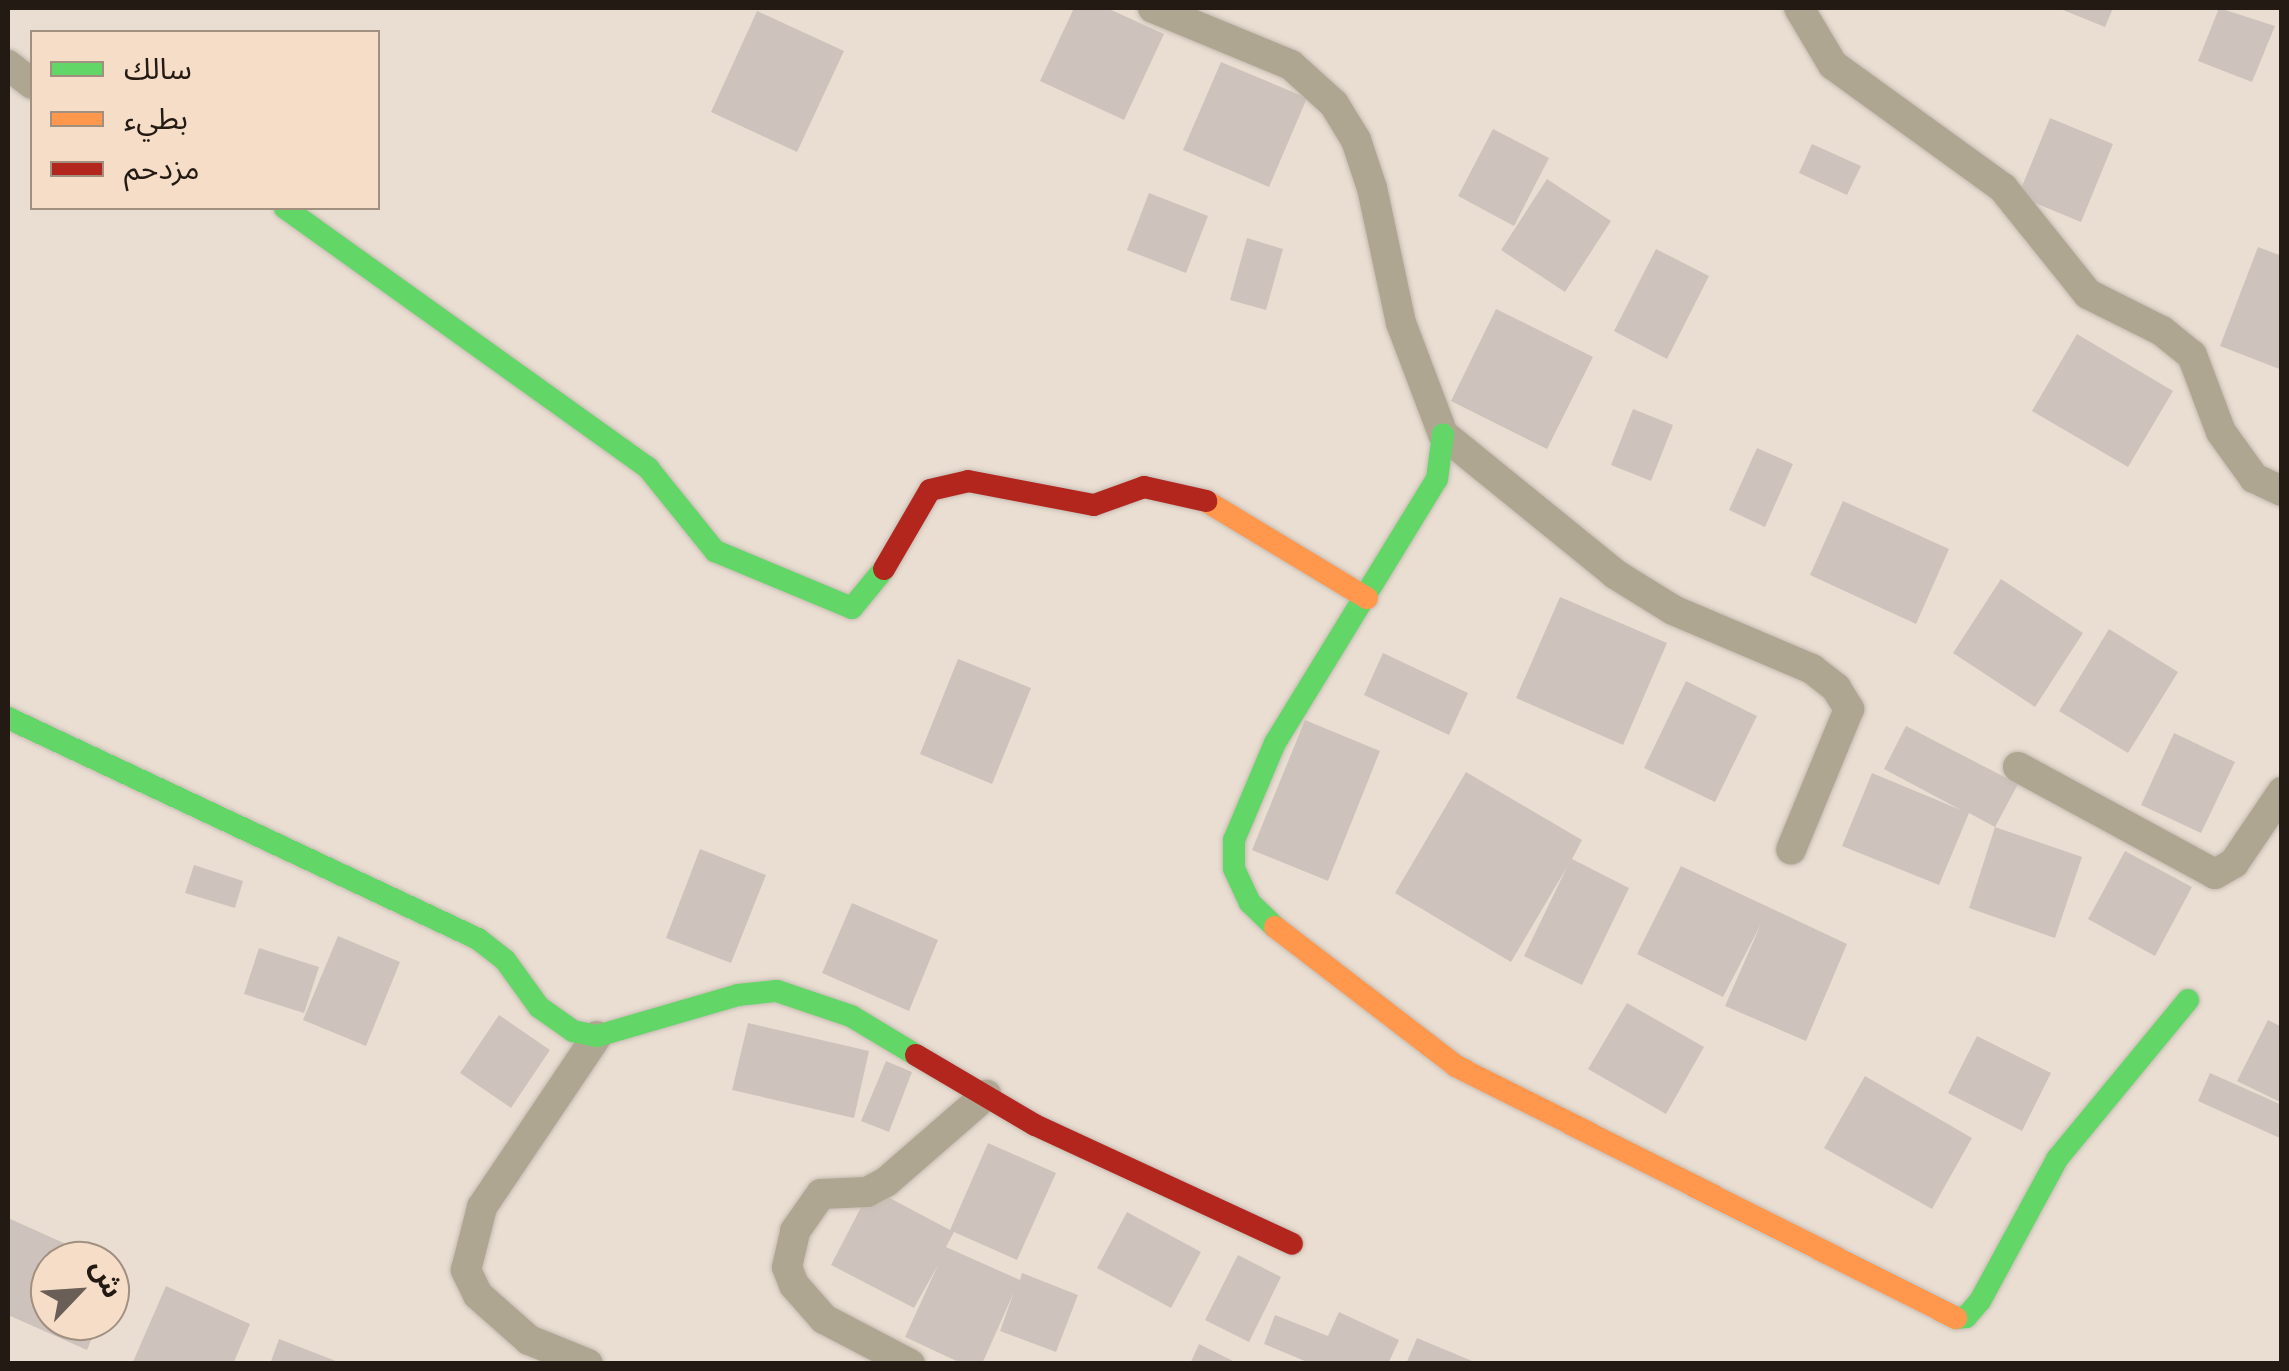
<!DOCTYPE html>
<meta charset="utf-8">
<style>
body{margin:0}
#map{position:relative;width:2289px;height:1371px;overflow:hidden;background:#eaded2;font-family:"Alegreya Sans","Noto Sans Arabic",sans-serif}
div>[style]{position:absolute}
.building>*{inset:0;background:#cec3bc}
.roads{filter:drop-shadow(0 0 2px #c5bbb2) drop-shadow(0 0 2px #c5bbb2)}
.street>*{height:30px;margin:-15px;padding:0 15px;transform-origin:15px;border-radius:15px;background:#afa692}
.fast>*{height:22px;margin:-11px;padding:0 11px;transform-origin:11px;border-radius:11px;background:#63d668}
.slow>*{height:22px;margin:-11px;padding:0 11px;transform-origin:11px;border-radius:11px;background:#ff974d}
.jam>*{height:22px;margin:-11px;padding:0 11px;transform-origin:11px;border-radius:11px;background:#b3261e}
span{translate:-50% -50%;white-space:nowrap;text-align:center;line-height:1.15;-webkit-text-stroke:10px #f5ddc8;paint-order:stroke}
.frame{position:absolute;inset:0;border:10px solid #231a13;pointer-events:none}
.legend{position:absolute;left:30px;top:30px;width:350px;height:180px;box-sizing:border-box;background:#f5ddc8;border:2px solid #a18f80;margin:0;padding:12px 18px;list-style:none;font-size:30px;color:#231a13}
.legend li{display:flex;align-items:center;gap:20px;height:50px}
.legend b{width:50px;border:2px solid #a18f80}
.north{position:absolute;left:30px;top:1241px;width:100px;height:100px;box-sizing:border-box;background:#f5ddc8;border:2px solid #a18f80;border-radius:50%;rotate:65deg;font-size:28px;font-weight:700;line-height:40px;text-align:center;color:#231a13}
.north::after{content:'';display:block;margin:auto;width:35px;height:45px;background:#695f56;clip-path:polygon(50% 0,100% 100%,50% 72%,0 100%)}
</style>
<div id="map">
<div class="building">
<div style="clip-path:polygon(1074px 8px,1107px 8px,1164px 34px,1124px 120px,1040px 81px)"></div>
<div style="clip-path:polygon(2058px 8px,2113px 8px,2105px 27px)"></div>
<div style="clip-path:polygon(2219px 8px,2275px 26px,2252px 82px,2198px 61px)"></div>
<div style="clip-path:polygon(757px 11px,844px 51px,797px 152px,711px 112px)"></div>
<div style="clip-path:polygon(1221px 62px,1307px 98px,1269px 187px,1183px 150px)"></div>
<div style="clip-path:polygon(2050px 118px,2113px 144px,2081px 222px,2018px 196px)"></div>
<div style="clip-path:polygon(1493px 129px,1549px 158px,1514px 226px,1458px 196px)"></div>
<div style="clip-path:polygon(1812px 144px,1861px 166px,1847px 195px,1799px 173px)"></div>
<div style="clip-path:polygon(1547px 179px,1611px 221px,1565px 292px,1501px 250px)"></div>
<div style="clip-path:polygon(1149px 193px,1208px 216px,1186px 273px,1127px 250px)"></div>
<div style="clip-path:polygon(1247px 238px,1283px 249px,1266px 310px,1230px 300px)"></div>
<div style="clip-path:polygon(2258px 247px,2282px 256px,2282px 370px,2220px 346px)"></div>
<div style="clip-path:polygon(1656px 249px,1709px 276px,1667px 359px,1614px 331px)"></div>
<div style="clip-path:polygon(1496px 309px,1593px 357px,1547px 449px,1451px 401px)"></div>
<div style="clip-path:polygon(2077px 334px,2173px 391px,2128px 467px,2032px 411px)"></div>
<div style="clip-path:polygon(1633px 409px,1673px 425px,1651px 481px,1611px 465px)"></div>
<div style="clip-path:polygon(1757px 448px,1793px 464px,1765px 527px,1729px 510px)"></div>
<div style="clip-path:polygon(1843px 501px,1949px 549px,1916px 624px,1810px 575px)"></div>
<div style="clip-path:polygon(2001px 579px,2083px 633px,2035px 707px,1953px 653px)"></div>
<div style="clip-path:polygon(1560px 597px,1667px 643px,1623px 745px,1516px 698px)"></div>
<div style="clip-path:polygon(2109px 629px,2178px 672px,2128px 753px,2059px 711px)"></div>
<div style="clip-path:polygon(1383px 653px,1468px 693px,1449px 735px,1364px 695px)"></div>
<div style="clip-path:polygon(958px 659px,1031px 688px,992px 784px,920px 754px)"></div>
<div style="clip-path:polygon(1686px 681px,1757px 716px,1715px 802px,1644px 768px)"></div>
<div style="clip-path:polygon(1305px 720px,1380px 751px,1328px 881px,1252px 850px)"></div>
<div style="clip-path:polygon(1906px 726px,2018px 784px,1995px 827px,1969px 813px,1939px 885px,1842px 846px,1872px 773px,1961px 810px,1884px 769px)"></div>
<div style="clip-path:polygon(2174px 733px,2235px 762px,2201px 833px,2141px 805px)"></div>
<div style="clip-path:polygon(1466px 772px,1582px 840px,1572px 859px,1629px 888px,1582px 985px,1524px 956px,1567px 867px,1511px 962px,1395px 893px)"></div>
<div style="clip-path:polygon(1995px 827px,2082px 857px,2055px 938px,1969px 908px)"></div>
<div style="clip-path:polygon(700px 849px,766px 875px,731px 963px,666px 938px)"></div>
<div style="clip-path:polygon(2125px 851px,2192px 887px,2155px 956px,2088px 919px)"></div>
<div style="clip-path:polygon(194px 865px,243px 881px,235px 908px,185px 893px)"></div>
<div style="clip-path:polygon(1681px 866px,1847px 944px,1806px 1041px,1725px 1006px,1761px 924px,1723px 997px,1637px 954px)"></div>
<div style="clip-path:polygon(852px 903px,938px 940px,909px 1011px,822px 973px)"></div>
<div style="clip-path:polygon(338px 936px,400px 962px,366px 1046px,303px 1020px)"></div>
<div style="clip-path:polygon(259px 948px,319px 967px,304px 1013px,244px 994px)"></div>
<div style="clip-path:polygon(1627px 1003px,1704px 1047px,1666px 1114px,1588px 1069px)"></div>
<div style="clip-path:polygon(499px 1015px,550px 1050px,511px 1108px,460px 1073px)"></div>
<div style="clip-path:polygon(2268px 1020px,2282px 1027px,2282px 1103px,2237px 1081px)"></div>
<div style="clip-path:polygon(748px 1023px,869px 1051px,854px 1118px,732px 1090px)"></div>
<div style="clip-path:polygon(1977px 1036px,2051px 1073px,2022px 1131px,1948px 1093px)"></div>
<div style="clip-path:polygon(886px 1061px,912px 1072px,889px 1132px,861px 1121px)"></div>
<div style="clip-path:polygon(2210px 1073px,2282px 1105px,2282px 1139px,2198px 1101px)"></div>
<div style="clip-path:polygon(1865px 1076px,1972px 1138px,1932px 1209px,1824px 1148px)"></div>
<div style="clip-path:polygon(988px 1143px,1056px 1173px,1017px 1260px,954px 1232px,946px 1247px,1020px 1280px,1022px 1273px,1078px 1295px,1056px 1352px,1000px 1331px,1014px 1292px,982px 1364px,963px 1364px,905px 1337px,938px 1265px,914px 1308px,831px 1265px,871px 1188px,950px 1230px)"></div>
<div style="clip-path:polygon(1127px 1212px,1201px 1252px,1171px 1308px,1097px 1268px)"></div>
<div style="clip-path:polygon(8px 1218px,104px 1261px,50px 1261px,50px 1321px,99px 1321px,87px 1350px,8px 1315px)"></div>
<div style="clip-path:polygon(1238px 1255px,1281px 1277px,1249px 1342px,1205px 1320px)"></div>
<div style="clip-path:polygon(110px 1264px,122px 1269px,110px 1296px)"></div>
<div style="clip-path:polygon(166px 1286px,250px 1324px,233px 1364px,132px 1364px)"></div>
<div style="clip-path:polygon(1339px 1312px,1399px 1340px,1388px 1364px,1312px 1364px,1264px 1344px,1275px 1315px,1328px 1336px)"></div>
<div style="clip-path:polygon(1417px 1338px,1477px 1363px,1477px 1364px,1406px 1364px)"></div>
<div style="clip-path:polygon(279px 1339px,341px 1363px,341px 1364px,270px 1364px)"></div>
<div style="clip-path:polygon(1199px 1344px,1239px 1364px,1190px 1364px)"></div>
</div>
<div class="roads">
<div class="street">
<div style="left:1153px;top:8px;width:149px;rotate:22.4deg"></div>
<div style="left:1291px;top:65px;width:58px;rotate:42.2deg"></div>
<div style="left:1334px;top:104px;width:42px;rotate:58.6deg"></div>
<div style="left:1356px;top:140px;width:51px;rotate:71.6deg"></div>
<div style="left:1372px;top:188px;width:138px;rotate:77.9deg"></div>
<div style="left:1401px;top:323px;width:119px;rotate:69.3deg"></div>
<div style="left:1443px;top:434px;width:222px;rotate:39.1deg"></div>
<div style="left:1615px;top:574px;width:68px;rotate:31.8deg"></div>
<div style="left:1673px;top:610px;width:151px;rotate:23deg"></div>
<div style="left:1812px;top:669px;width:31px;rotate:38deg"></div>
<div style="left:1836px;top:688px;width:25px;rotate:58deg"></div>
<div style="left:1849px;top:709px;width:152px;rotate:112.4deg"></div>
<div style="left:1799px;top:8px;width:66px;rotate:59.2deg"></div>
<div style="left:1833px;top:65px;width:210px;rotate:35.9deg"></div>
<div style="left:2003px;top:188px;width:136px;rotate:51.3deg"></div>
<div style="left:2088px;top:294px;width:83px;rotate:26.6deg"></div>
<div style="left:2162px;top:331px;width:38px;rotate:39deg"></div>
<div style="left:2192px;top:355px;width:82px;rotate:69.4deg"></div>
<div style="left:2221px;top:432px;width:57px;rotate:54.3deg"></div>
<div style="left:2254px;top:478px;width:31px;rotate:25deg"></div>
<div style="left:8px;top:65px;width:31px;rotate:38deg"></div>
<div style="left:2018px;top:767px;width:224px;rotate:28.5deg"></div>
<div style="left:2215px;top:874px;width:22px;rotate:-30deg"></div>
<div style="left:2234px;top:863px;width:86px;rotate:-55.9deg"></div>
<div style="left:588px;top:1364px;width:64px;rotate:-157.9deg"></div>
<div style="left:529px;top:1340px;width:68px;rotate:-138.6deg"></div>
<div style="left:478px;top:1295px;width:28px;rotate:-116deg"></div>
<div style="left:466px;top:1270px;width:65px;rotate:-75.7deg"></div>
<div style="left:482px;top:1207px;width:206px;rotate:-56.1deg"></div>
<div style="left:910px;top:1364px;width:97px;rotate:-152.4deg"></div>
<div style="left:824px;top:1319px;width:45px;rotate:-131.4deg"></div>
<div style="left:794px;top:1285px;width:19px;rotate:-111deg"></div>
<div style="left:787px;top:1267px;width:37px;rotate:-77deg"></div>
<div style="left:795px;top:1231px;width:45px;rotate:-54.9deg"></div>
<div style="left:821px;top:1194px;width:46px;rotate:-2.5deg"></div>
<div style="left:867px;top:1192px;width:21px;rotate:-28deg"></div>
<div style="left:886px;top:1182px;width:133px;rotate:-41deg"></div>
</div>
<div class="fast">
<div style="left:285px;top:208px;width:447px;rotate:35.6deg"></div>
<div style="left:648px;top:468px;width:107px;rotate:51.1deg"></div>
<div style="left:715px;top:551px;width:148px;rotate:22.6deg"></div>
<div style="left:852px;top:608px;width:50px;rotate:-50.6deg"></div>
<div style="left:8px;top:718px;width:519px;rotate:25.18deg"></div>
<div style="left:478px;top:939px;width:34px;rotate:38deg"></div>
<div style="left:505px;top:960px;width:58px;rotate:54.1deg"></div>
<div style="left:539px;top:1007px;width:42px;rotate:35.2deg"></div>
<div style="left:573px;top:1031px;width:25px;rotate:12deg"></div>
<div style="left:597px;top:1036px;width:147px;rotate:-16.2deg"></div>
<div style="left:738px;top:995px;width:39px;rotate:-6deg"></div>
<div style="left:777px;top:991px;width:78px;rotate:18.7deg"></div>
<div style="left:851px;top:1016px;width:76px;rotate:31deg"></div>
<div style="left:1275px;top:927px;width:35px;rotate:-136deg"></div>
<div style="left:1250px;top:903px;width:38px;rotate:-115deg"></div>
<div style="left:1234px;top:868px;width:28px;rotate:-90deg"></div>
<div style="left:1234px;top:840px;width:105px;rotate:-67.1deg"></div>
<div style="left:1275px;top:743px;width:310px;rotate:-58.5deg"></div>
<div style="left:1437px;top:479px;width:45px;rotate:-82.4deg"></div>
<div style="left:1956px;top:1318px;width:10px;rotate:-6deg"></div>
<div style="left:1966px;top:1317px;width:21px;rotate:-49deg"></div>
<div style="left:1980px;top:1301px;width:162px;rotate:-61.5deg"></div>
<div style="left:2057px;top:1159px;width:206px;rotate:-50.5deg"></div>
</div>
<div class="slow">
<div style="left:1206px;top:501px;width:188px;rotate:31.1deg"></div>
<div style="left:1275px;top:927px;width:228px;rotate:37.5deg"></div>
<div style="left:1456px;top:1066px;width:560px;rotate:26.75deg"></div>
</div>
<div class="jam">
<div style="left:884px;top:569px;width:91px;rotate:-59.8deg"></div>
<div style="left:930px;top:490px;width:39px;rotate:-13deg"></div>
<div style="left:968px;top:481px;width:128px;rotate:10.8deg"></div>
<div style="left:1094px;top:505px;width:53px;rotate:-19.8deg"></div>
<div style="left:1144px;top:487px;width:64px;rotate:12.7deg"></div>
<div style="left:916px;top:1055px;width:138px;rotate:30.5deg"></div>
<div style="left:1035px;top:1125px;width:283px;rotate:24.8deg"></div>
</div>
</div>
<div class="frame"></div>
<ul class="legend">
<li><b style="height:12px;background:#63d668"></b>سالك</li>
<li><b style="height:12px;background:#ff974d"></b>بطيء</li>
<li><b style="height:12px;background:#b3261e"></b>مزدحم</li>
</ul>
<div class="north">ش</div>
</div>
